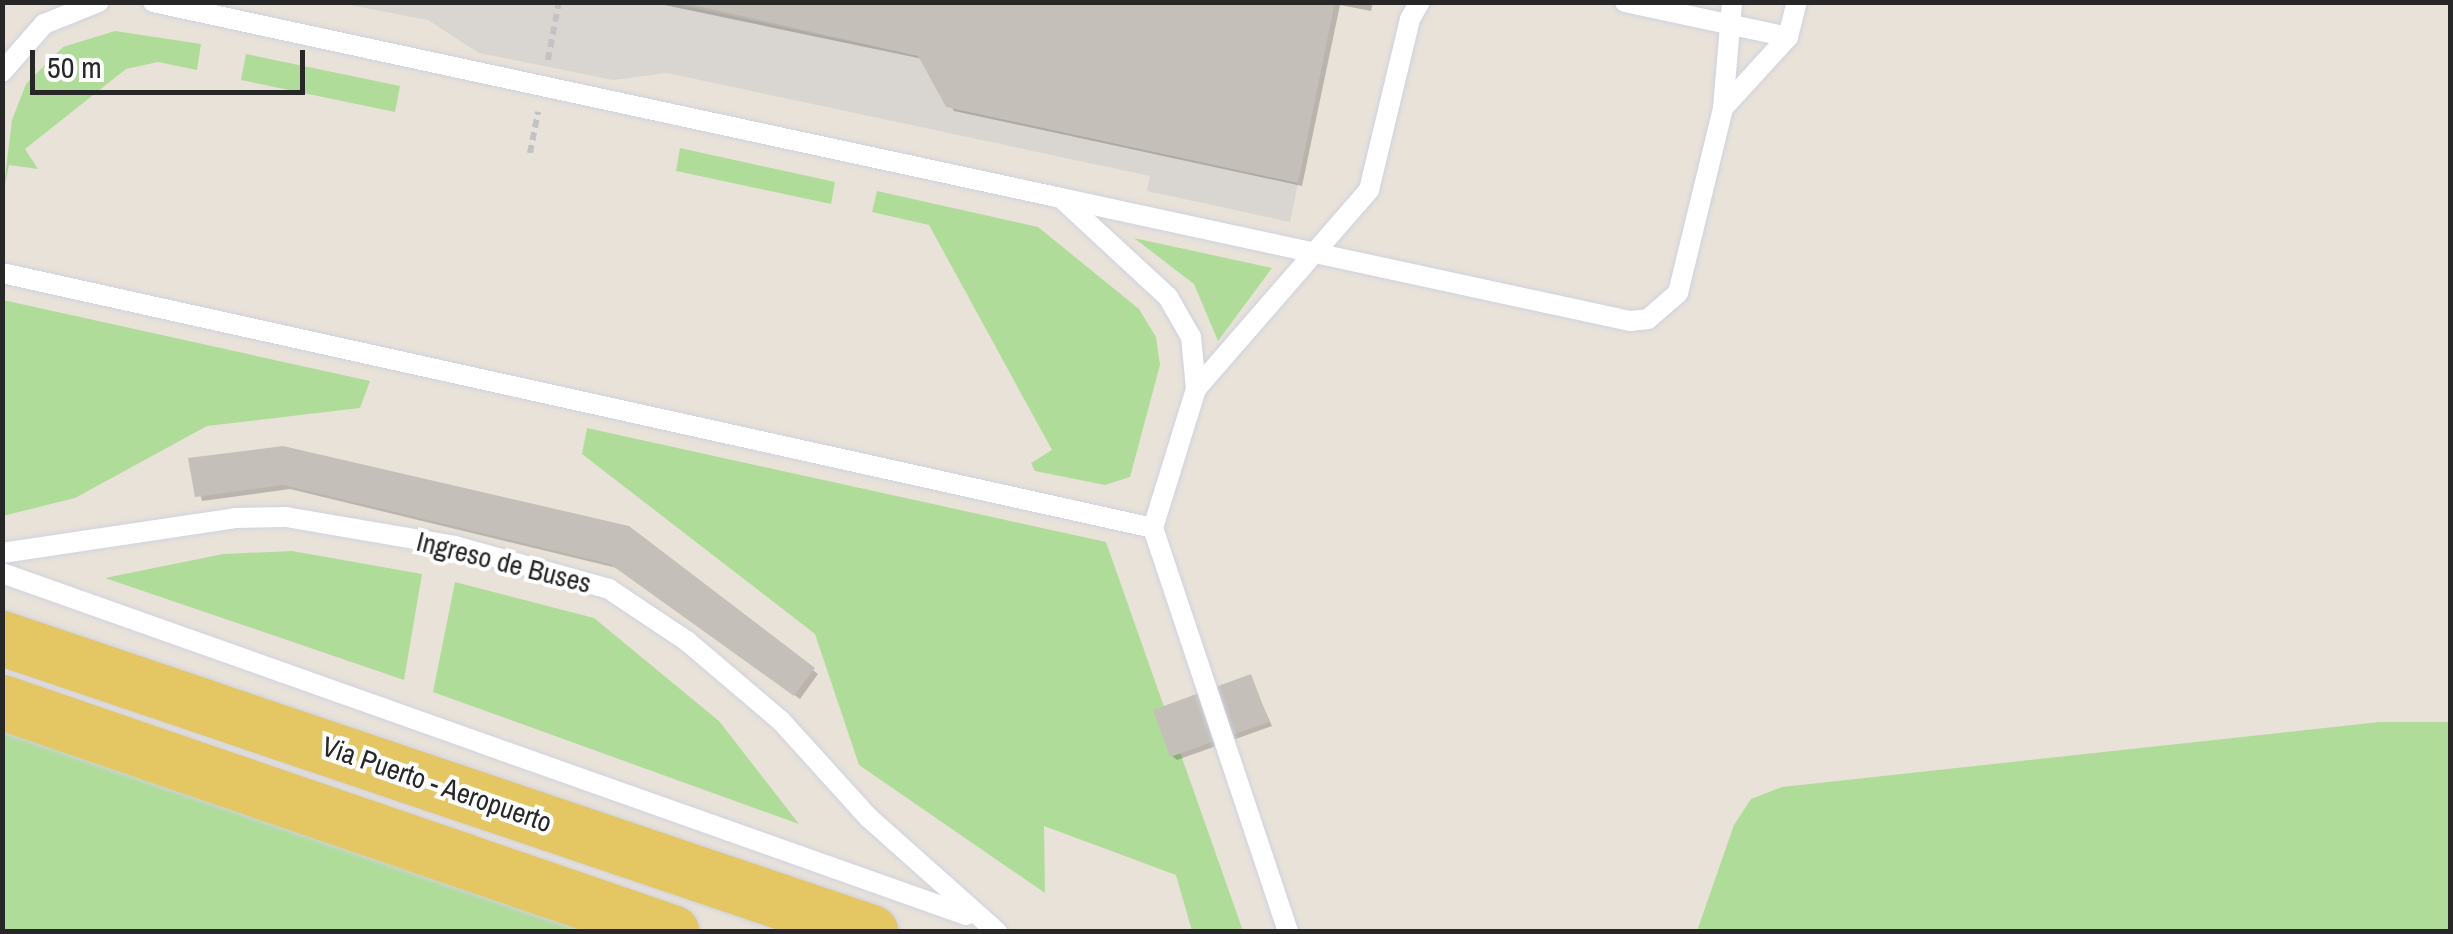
<!DOCTYPE html>
<style>
body{margin:0}
#map{position:relative;width:2453px;height:934px;overflow:hidden;background:#e9e2d9;font-family:"Archivo Narrow",sans-serif}
div>[style]{position:absolute}
.green>*{inset:0;background:#b0dc9a}
.plaza>*{inset:0;background:#d9d5d0}
.shadow>*{inset:0;background:#0003}
.building>*{inset:0;background:#c4bfb9}
.path>*{height:6px;margin-top:-3px;transform-origin:0;background:repeating-linear-gradient(90deg,#c3c3c3 0 8px,transparent 0 13px)}
.roads{filter:drop-shadow(0 0 2px #cfd2df) drop-shadow(0 0 2px #cfd2df)}
.lane>*{height:20px;margin:-10px;padding:0 10px;transform-origin:10px;border-radius:10px;background:#fff}
.primary>*{height:55px;margin:-27.5px;padding:0 27.5px;transform-origin:27.5px;border-radius:27.5px;background:#e4c663}
span{translate:-50% -50%;white-space:nowrap;text-align:center;line-height:1.15;-webkit-text-stroke:8px #fff;paint-order:stroke}
.street-label{font-size:28px;color:#272727}
.frame{position:absolute;inset:0;border:5px solid #272727;pointer-events:none}
.scale{position:absolute;left:30px;top:50px;width:275px;height:45px;box-sizing:border-box;border:5px solid #272727;border-top:0;padding-left:12px;font-size:30px;line-height:35px;white-space:nowrap;color:#272727;-webkit-text-stroke:8px #fff;paint-order:stroke}
</style>
<div id="map">
<div class="green">
<div style="clip-path:polygon(115px 31px,201px 44px,197px 70px,158px 62px,126px 69px,25px 149px,38px 169px,9px 165px,3px 194px,12px 120px,26px 84px,63px 47px)"></div>
<div style="clip-path:polygon(246px 54px,400px 86px,395px 112px,241px 80px)"></div>
<div style="clip-path:polygon(680px 148px,835px 182px,831px 204px,676px 171px)"></div>
<div style="clip-path:polygon(877px 191px,1038px 227px,1139px 309px,1156px 337px,1160px 365px,1130px 477px,1105px 485px,1035px 471px,1031px 463px,1052px 450px,929px 225px,872px 212px)"></div>
<div style="clip-path:polygon(1134px 238px,1272px 268px,1218px 341px,1194px 284px)"></div>
<div style="clip-path:polygon(2px 300px,3px 300px,370px 381px,360px 408px,207px 426px,75px 498px,3px 516px)"></div>
<div style="clip-path:polygon(587px 428px,1106px 542px,1243px 931px,1192px 931px,1176px 875px,1044px 826px,1045px 893px,859px 765px,815px 634px,582px 454px)"></div>
<div style="clip-path:polygon(292px 551px,422px 574px,404px 680px,105px 578px,223px 554px)"></div>
<div style="clip-path:polygon(455px 582px,594px 618px,719px 721px,799px 824px,433px 692px)"></div>
<div style="clip-path:polygon(2379px 722px,2450px 722px,2450px 931px,1697px 931px,1734px 825px,1751px 799px,1782px 787px)"></div>
<div style="clip-path:polygon(2px 731px,343px 846px,582px 931px,3px 931px)"></div>
</div>
<div class="plaza">
<div style="clip-path:polygon(339px 3px,672px 3px,918px 56px,946px 107px,1298px 183px,1290px 222px,1147px 191px,1150px 176px,667px 73px,613px 80px,479px 53px,428px 20px)"></div>
</div>
<div class="shadow">
<div style="clip-path:polygon(650px 2px,1373px 2px,1371px 11px,1340px 5px,1302px 186px,954px 111px,923px 59px)"></div>
<div style="clip-path:polygon(191px 461px,628px 528px,818px 674px,800px 699px,617px 568px,290px 489px,202px 501px)"></div>
<div style="clip-path:polygon(1250px 677px,1272px 726px,1177px 760px,1172px 756px)"></div>
</div>
<div class="building">
<div style="clip-path:polygon(680px 2px,1335px 2px,1298px 183px,946px 107px,918px 56px)"></div>
<div style="clip-path:polygon(283px 446px,629px 526px,815px 668px,794px 696px,610px 564px,283px 485px,195px 497px,188px 458px)"></div>
<div style="clip-path:polygon(1251px 674px,1269px 722px,1170px 757px,1153px 710px)"></div>
</div>
<div class="path">
<div style="left:548px;top:60px;width:59px;rotate:-79.3deg"></div>
<div style="left:530px;top:153px;width:42px;rotate:-79deg"></div>
</div>
<div class="roads">
<div class="lane">
<div style="left:153px;top:2px;width:929px;rotate:12.18deg"></div>
<div style="left:1061px;top:198px;width:146px;rotate:42.8deg"></div>
<div style="left:1168px;top:297px;width:46px;rotate:60.1deg"></div>
<div style="left:1191px;top:337px;width:52px;rotate:84.5deg"></div>
<div style="left:1196px;top:389px;width:145px;rotate:107.2deg"></div>
<div style="left:1153px;top:528px;width:426px;rotate:71.5deg"></div>
<div style="left:1625px;top:2px;width:167px;rotate:12.1deg"></div>
<div style="left:2px;top:72px;width:64px;rotate:-48.8deg"></div>
<div style="left:44px;top:24px;width:59px;rotate:-21.8deg"></div>
<div style="left:1723px;top:108px;width:96px;rotate:-47.5deg"></div>
<div style="left:1788px;top:37px;width:36px;rotate:-76deg"></div>
<div style="left:1061px;top:198px;width:582px;rotate:12.2deg"></div>
<div style="left:1630px;top:321px;width:18px;rotate:-6deg"></div>
<div style="left:1648px;top:319px;width:40px;rotate:-41deg"></div>
<div style="left:1678px;top:293px;width:190px;rotate:-76.3deg"></div>
<div style="left:1723px;top:108px;width:106px;rotate:-85.1deg"></div>
<div style="left:2px;top:273px;width:1179px;rotate:12.49deg"></div>
<div style="left:1196px;top:389px;width:264px;rotate:-49deg"></div>
<div style="left:1369px;top:190px;width:176px;rotate:-76.5deg"></div>
<div style="left:1410px;top:19px;width:20px;rotate:-60deg"></div>
<div style="left:2px;top:553px;width:236px;rotate:-8.5deg"></div>
<div style="left:235px;top:518px;width:51px;rotate:-1.1deg"></div>
<div style="left:286px;top:517px;width:171px;rotate:9.7deg"></div>
<div style="left:455px;top:546px;width:160px;rotate:15.6deg"></div>
<div style="left:609px;top:589px;width:94px;rotate:33.7deg"></div>
<div style="left:687px;top:641px;width:123px;rotate:40.4deg"></div>
<div style="left:781px;top:721px;width:130px;rotate:47.8deg"></div>
<div style="left:868px;top:817px;width:173px;rotate:41.7deg"></div>
<div style="left:2px;top:573px;width:1023px;rotate:19.53deg"></div>
</div>
<div class="primary">
<div style="left:2px;top:638px;width:917px;rotate:18.69deg"></div>
<div style="left:2px;top:702px;width:708px;rotate:18.95deg"></div>
</div>
</div>
<div class="street-label">
<span style="left:504px;top:562px;rotate:14deg">Ingreso de Buses</span>
<span style="left:437px;top:784px;rotate:19deg">Via Puerto - Aeropuerto</span>
</div>
<div class="frame"></div>
<div class="scale">50 m</div>
</div>
